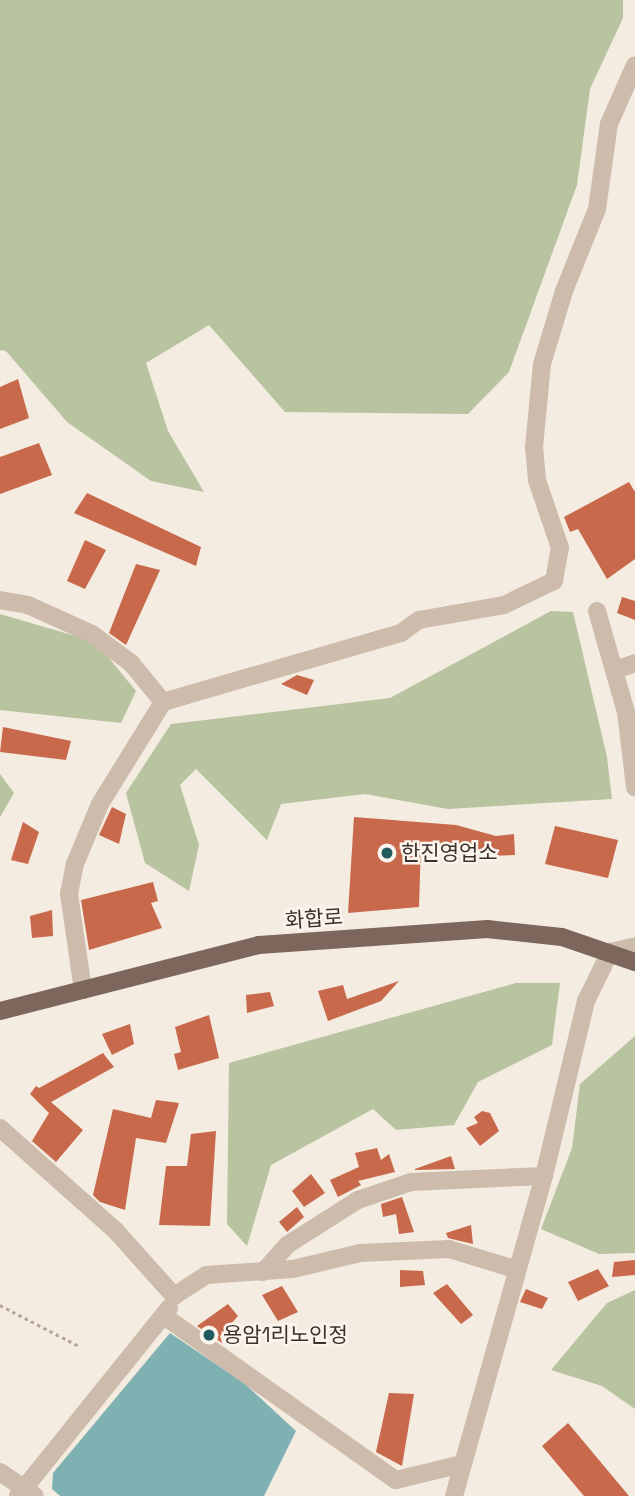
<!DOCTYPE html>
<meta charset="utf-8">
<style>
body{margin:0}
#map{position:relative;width:635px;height:1496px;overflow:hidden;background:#f4ebe1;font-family:"Space Grotesk","Noto Sans KR",sans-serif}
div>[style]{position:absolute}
.green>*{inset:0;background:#b8c4a0}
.water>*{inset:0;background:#7fb0b2}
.building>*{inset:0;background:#c8694b}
.path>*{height:2.5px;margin-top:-1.25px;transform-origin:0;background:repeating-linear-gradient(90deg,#b9a596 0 3.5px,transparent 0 7px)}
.minor>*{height:18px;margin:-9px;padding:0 9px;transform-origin:9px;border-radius:9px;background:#cdbbac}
.major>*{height:18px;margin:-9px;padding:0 9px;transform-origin:9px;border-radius:9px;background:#7d675c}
.dots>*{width:19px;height:19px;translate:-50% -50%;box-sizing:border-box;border:4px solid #fbf5ee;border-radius:50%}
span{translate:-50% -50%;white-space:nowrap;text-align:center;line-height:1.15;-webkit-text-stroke:5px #fbf5ee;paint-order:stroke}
.poi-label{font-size:21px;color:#3b302b}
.left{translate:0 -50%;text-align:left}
.street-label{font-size:21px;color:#3b302b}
</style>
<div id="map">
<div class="green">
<div style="clip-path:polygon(0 0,623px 0,623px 18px,590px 89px,577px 185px,509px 372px,468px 414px,285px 412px,209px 325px,146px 363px,168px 431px,204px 492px,151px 481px,67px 422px,6px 351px,0 350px)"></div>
<div style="clip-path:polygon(551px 611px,573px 612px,607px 757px,612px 799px,448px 809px,365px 794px,281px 804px,267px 840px,196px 769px,180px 785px,199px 845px,189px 891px,145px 863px,126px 793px,171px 724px,390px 698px)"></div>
<div style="clip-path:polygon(0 614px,96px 642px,136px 691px,121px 723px,0 710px)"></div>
<div style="clip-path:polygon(0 774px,14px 793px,0 817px)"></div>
<div style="clip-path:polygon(516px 983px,560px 983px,552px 1045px,478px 1082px,454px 1125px,396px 1130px,373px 1109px,271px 1165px,247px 1246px,227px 1224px,229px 1063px)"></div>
<div style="clip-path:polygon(635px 1036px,635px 1253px,599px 1254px,541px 1229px,572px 1148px,580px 1084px)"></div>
<div style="clip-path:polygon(635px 1290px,635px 1409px,602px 1386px,551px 1370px,607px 1303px)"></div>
</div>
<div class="water">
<div style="clip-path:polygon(170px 1333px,244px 1383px,296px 1431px,264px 1496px,60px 1496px,52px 1489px,53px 1473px)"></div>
</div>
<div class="building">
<div style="clip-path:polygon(18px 379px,29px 418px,0 429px,0 387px)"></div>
<div style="clip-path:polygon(39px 443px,52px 475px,0 494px,0 457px)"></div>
<div style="clip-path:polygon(629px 482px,635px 492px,635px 559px,607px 579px,578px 529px,570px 532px,564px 517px)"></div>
<div style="clip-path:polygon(87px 493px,201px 547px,196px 566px,74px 513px)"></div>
<div style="clip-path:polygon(85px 540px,106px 550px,85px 589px,67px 581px)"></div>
<div style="clip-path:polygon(136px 564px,160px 570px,126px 645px,109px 633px)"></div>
<div style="clip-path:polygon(622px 597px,635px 601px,635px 620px,617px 613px)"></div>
<div style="clip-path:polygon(297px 675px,314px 680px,307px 695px,281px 684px)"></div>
<div style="clip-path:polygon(3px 727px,71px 741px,66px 760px,0 752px)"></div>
<div style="clip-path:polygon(112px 807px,126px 814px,119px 844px,99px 835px)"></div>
<div style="clip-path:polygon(354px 817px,456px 825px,496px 836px,514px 834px,515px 855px,488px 856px,465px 845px,421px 842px,419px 907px,348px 913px)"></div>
<div style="clip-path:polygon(23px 822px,39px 832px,28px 864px,11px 860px)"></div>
<div style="clip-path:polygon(555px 826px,618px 840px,608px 878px,545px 864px)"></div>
<div style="clip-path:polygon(153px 882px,158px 901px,151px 903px,162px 928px,89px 950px,81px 900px)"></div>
<div style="clip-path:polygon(52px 910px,53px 936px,32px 938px,30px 916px)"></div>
<div style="clip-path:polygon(399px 981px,381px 1001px,328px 1021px,318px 991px,343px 985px,347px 999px)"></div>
<div style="clip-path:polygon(270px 992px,274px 1006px,247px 1013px,246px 995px)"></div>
<div style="clip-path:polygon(209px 1015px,219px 1058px,178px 1070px,174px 1054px,181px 1052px,175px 1027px)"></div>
<div style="clip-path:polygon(130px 1024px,134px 1044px,112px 1055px,102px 1034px)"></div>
<div style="clip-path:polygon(103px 1053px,114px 1067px,51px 1102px,83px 1130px,56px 1162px,32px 1141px,49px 1113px,30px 1094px,36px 1086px,39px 1088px)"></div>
<div style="clip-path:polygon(156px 1100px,179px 1103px,166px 1143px,136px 1138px,125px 1210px,100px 1202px,93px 1195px,113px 1109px,151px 1118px)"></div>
<div style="clip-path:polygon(482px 1111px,490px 1113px,499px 1131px,480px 1146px,466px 1128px,478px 1123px,474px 1117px)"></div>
<div style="clip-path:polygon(216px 1131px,210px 1226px,159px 1225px,166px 1166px,187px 1166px,191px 1134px)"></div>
<div style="clip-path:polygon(377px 1148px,381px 1160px,389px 1154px,395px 1172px,358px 1181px,361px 1185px,338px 1197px,330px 1180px,359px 1167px,355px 1153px)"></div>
<div style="clip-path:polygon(451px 1156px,455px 1169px,415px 1170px,415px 1169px)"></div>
<div style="clip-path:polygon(311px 1174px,325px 1193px,304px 1207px,292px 1191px)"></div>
<div style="clip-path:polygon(402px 1197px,414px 1232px,399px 1234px,396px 1214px,383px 1217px,381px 1204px)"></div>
<div style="clip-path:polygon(297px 1207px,304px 1217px,287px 1232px,279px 1222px)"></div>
<div style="clip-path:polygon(471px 1225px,473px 1244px,448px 1238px,446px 1233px)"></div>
<div style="clip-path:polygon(635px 1260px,635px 1275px,612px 1277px,614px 1262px)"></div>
<div style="clip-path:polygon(598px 1269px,609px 1286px,578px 1301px,568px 1282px)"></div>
<div style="clip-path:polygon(400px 1270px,423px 1271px,425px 1285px,400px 1287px)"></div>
<div style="clip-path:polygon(447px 1284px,473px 1315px,461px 1324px,433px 1293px)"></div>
<div style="clip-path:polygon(282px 1286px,298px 1312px,278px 1321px,262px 1295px)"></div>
<div style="clip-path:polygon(526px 1289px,548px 1298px,542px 1309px,520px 1302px)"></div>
<div style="clip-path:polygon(228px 1304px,238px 1316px,220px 1336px,222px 1343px,197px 1326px)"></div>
<div style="clip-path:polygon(389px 1393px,414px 1394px,402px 1466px,376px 1452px)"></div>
<div style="clip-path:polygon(568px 1423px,629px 1496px,584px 1496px,542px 1446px)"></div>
</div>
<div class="path">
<div style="left:0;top:1305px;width:91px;rotate:27.4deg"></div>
</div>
<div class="minor">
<div style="left:0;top:600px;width:28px;rotate:10deg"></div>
<div style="left:28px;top:605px;width:70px;rotate:24.4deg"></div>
<div style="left:92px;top:634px;width:49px;rotate:36.6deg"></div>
<div style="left:131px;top:663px;width:50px;rotate:50.6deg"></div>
<div style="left:597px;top:611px;width:105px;rotate:74deg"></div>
<div style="left:626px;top:712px;width:76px;rotate:83.2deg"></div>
<div style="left:615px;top:670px;width:21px;rotate:-19deg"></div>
<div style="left:83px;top:990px;width:97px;rotate:-98.3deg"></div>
<div style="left:69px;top:894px;width:31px;rotate:-79deg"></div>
<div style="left:75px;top:864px;width:65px;rotate:-67.4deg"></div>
<div style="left:100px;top:804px;width:120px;rotate:-58.3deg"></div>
<div style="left:163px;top:702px;width:248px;rotate:-16.2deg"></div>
<div style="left:401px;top:633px;width:22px;rotate:-36deg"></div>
<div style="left:419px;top:620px;width:86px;rotate:-10deg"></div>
<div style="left:504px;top:605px;width:55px;rotate:-25.6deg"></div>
<div style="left:554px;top:581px;width:34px;rotate:-80deg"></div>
<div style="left:560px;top:548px;width:72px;rotate:-108.7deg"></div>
<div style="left:537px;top:480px;width:33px;rotate:-95deg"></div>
<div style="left:534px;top:447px;width:83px;rotate:-84.5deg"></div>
<div style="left:542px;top:364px;width:76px;rotate:-73.2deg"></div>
<div style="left:564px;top:291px;width:88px;rotate:-68.1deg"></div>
<div style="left:597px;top:209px;width:86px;rotate:-82deg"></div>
<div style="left:609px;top:124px;width:64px;rotate:-66.2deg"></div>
<div style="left:0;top:1128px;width:154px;rotate:41.6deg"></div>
<div style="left:115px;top:1230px;width:89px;rotate:48.2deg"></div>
<div style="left:174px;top:1296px;width:38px;rotate:-33deg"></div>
<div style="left:206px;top:1275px;width:87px;rotate:-3.9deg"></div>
<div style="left:293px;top:1269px;width:69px;rotate:-13.4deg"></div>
<div style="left:360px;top:1253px;width:89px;rotate:-2.6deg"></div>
<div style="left:449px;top:1249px;width:69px;rotate:16.9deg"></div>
<div style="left:263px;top:1272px;width:36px;rotate:-48deg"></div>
<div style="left:287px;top:1245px;width:84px;rotate:-32.4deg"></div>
<div style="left:358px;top:1200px;width:56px;rotate:-18.8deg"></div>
<div style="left:411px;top:1182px;width:133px;rotate:-2.6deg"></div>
<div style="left:164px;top:1316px;width:284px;rotate:35.3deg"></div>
<div style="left:396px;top:1480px;width:68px;rotate:-13.6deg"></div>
<div style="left:0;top:1472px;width:42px;rotate:34.4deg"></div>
<div style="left:18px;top:1496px;width:241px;rotate:-51.2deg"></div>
<div style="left:454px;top:1496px;width:332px;rotate:-74.3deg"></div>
<div style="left:544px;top:1176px;width:180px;rotate:-76.5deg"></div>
<div style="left:586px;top:1001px;width:55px;rotate:-63.9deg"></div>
<div style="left:610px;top:952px;width:26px;rotate:-13deg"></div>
</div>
<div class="major">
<div style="left:0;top:1011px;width:267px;rotate:-14.3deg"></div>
<div style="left:259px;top:945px;width:229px;rotate:-4deg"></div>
<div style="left:487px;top:929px;width:75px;rotate:6.1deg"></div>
<div style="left:562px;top:937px;width:77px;rotate:18.9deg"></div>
</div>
<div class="dots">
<div style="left:387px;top:853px;background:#1f5a5e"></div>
<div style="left:209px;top:1335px;background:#1f5a5e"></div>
</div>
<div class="poi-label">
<span class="left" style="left:401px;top:853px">한진영업소</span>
<span class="left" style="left:223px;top:1335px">용암1리노인정</span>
</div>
<div class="street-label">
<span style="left:314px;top:919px;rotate:-4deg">화합로</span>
</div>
</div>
